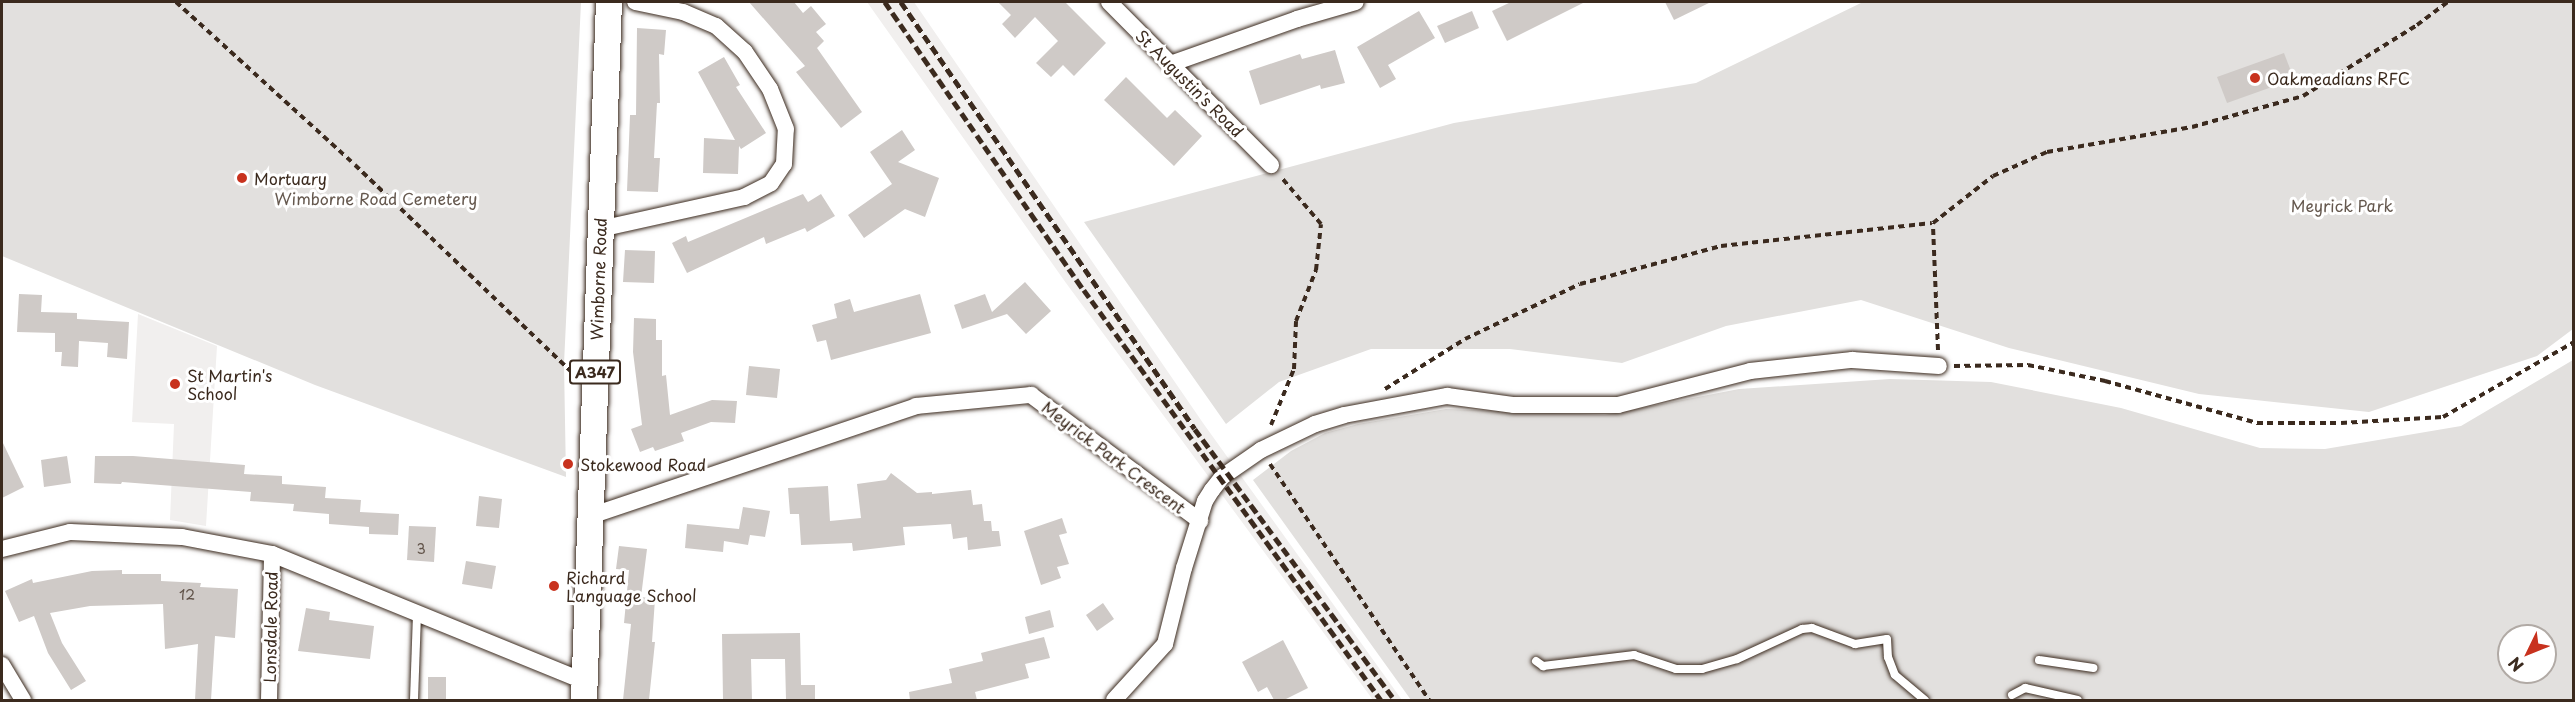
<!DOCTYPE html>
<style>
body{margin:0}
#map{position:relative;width:2575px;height:702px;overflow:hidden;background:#fff;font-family:"Playpen Sans",sans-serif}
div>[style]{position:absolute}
.built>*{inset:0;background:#f1efee}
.green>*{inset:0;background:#e2e0de}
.building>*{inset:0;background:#cfcac7}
.path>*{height:4px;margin-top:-2px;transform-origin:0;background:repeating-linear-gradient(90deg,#3b2a1e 0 6px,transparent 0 10.5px)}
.roads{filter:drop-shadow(0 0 2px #3b2a1e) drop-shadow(0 0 2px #3b2a1e)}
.service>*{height:8px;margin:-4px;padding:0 4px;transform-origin:4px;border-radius:4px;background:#fff}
.minor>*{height:16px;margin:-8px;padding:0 8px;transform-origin:8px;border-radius:8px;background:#fff}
.primary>*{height:26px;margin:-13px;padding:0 13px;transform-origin:13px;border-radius:13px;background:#fff}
.rail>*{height:4.5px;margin-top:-2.25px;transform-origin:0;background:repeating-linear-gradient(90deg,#3b2a1e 0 9px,transparent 0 13.5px)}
.dots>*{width:16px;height:16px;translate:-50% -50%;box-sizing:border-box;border:3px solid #fff;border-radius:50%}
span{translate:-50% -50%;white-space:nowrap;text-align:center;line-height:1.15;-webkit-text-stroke:6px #fff;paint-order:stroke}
.number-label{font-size:14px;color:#605248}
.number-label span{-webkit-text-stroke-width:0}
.shield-label span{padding:2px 4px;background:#fff;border:2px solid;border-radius:4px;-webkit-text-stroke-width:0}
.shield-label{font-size:15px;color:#3b2a1e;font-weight:700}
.poi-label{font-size:16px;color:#3b2a1e}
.left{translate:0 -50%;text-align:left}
.street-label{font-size:16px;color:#3b2a1e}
.park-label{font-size:16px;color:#65584e}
.frame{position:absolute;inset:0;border:3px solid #3b2a1e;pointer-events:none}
.north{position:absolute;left:2497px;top:624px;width:60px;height:60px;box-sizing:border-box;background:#fff;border:2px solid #b1aaa5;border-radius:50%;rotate:227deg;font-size:16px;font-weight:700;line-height:24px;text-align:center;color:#3b2a1e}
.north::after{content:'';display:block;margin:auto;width:21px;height:27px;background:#c8321e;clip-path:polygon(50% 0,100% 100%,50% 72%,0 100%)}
</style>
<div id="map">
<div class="built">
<div style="clip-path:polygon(867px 2px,914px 2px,1203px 423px,1402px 700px,1373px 700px,1066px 283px)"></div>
<div style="clip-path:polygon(138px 314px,217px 346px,206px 526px,170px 520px,174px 424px,132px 422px)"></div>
</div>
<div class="green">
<div style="clip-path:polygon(2px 2px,581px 2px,564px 364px,566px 477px,315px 385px,2px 256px)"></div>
<div style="clip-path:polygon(1863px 2px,2573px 2px,2573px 329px,2537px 356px,2369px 412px,2199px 394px,2009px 348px,1861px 300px,1726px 326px,1622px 363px,1510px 349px,1371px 349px,1279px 382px,1226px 424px,1084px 222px,1454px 123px,1696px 83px)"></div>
<div style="clip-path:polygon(evenodd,2573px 360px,2573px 700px,1411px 700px,1253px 480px,1291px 451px,1325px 433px,1358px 424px,1446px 409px,1605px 415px,1739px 389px,1890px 379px,1991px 382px,2121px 408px,2260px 448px,2325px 449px,2461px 426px,2573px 360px,2509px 636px,2545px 636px,2545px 672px,2509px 672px,2509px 636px)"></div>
</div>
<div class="building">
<div style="clip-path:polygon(749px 2px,794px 2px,803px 13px,811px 6px,826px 24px,816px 32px,824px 41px,817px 48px,862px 112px,841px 128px,796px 72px,805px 66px)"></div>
<div style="clip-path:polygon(998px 2px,1065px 2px,1106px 43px,1074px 76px,1063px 65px,1051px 77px,1036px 63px,1058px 41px,1035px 17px,1015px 38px,1002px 24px,1011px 15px)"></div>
<div style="clip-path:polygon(1511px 2px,1585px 2px,1507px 41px,1492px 11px)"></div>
<div style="clip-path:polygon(1665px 2px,1711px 2px,1674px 20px)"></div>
<div style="clip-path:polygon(1419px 11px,1435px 38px,1388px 65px,1396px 79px,1380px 88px,1357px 47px)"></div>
<div style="clip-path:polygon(1472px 11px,1479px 28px,1445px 43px,1437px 26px)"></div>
<div style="clip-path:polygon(637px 28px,666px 30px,664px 55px,659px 54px,660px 103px,657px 103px,654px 158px,660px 158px,658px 192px,627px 191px,630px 115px,636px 115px)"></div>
<div style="clip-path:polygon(1335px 50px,1345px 83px,1321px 89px,1320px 85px,1260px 105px,1249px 71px,1300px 54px,1302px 59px)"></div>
<div style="clip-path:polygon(2284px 53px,2294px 79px,2227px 103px,2217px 77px)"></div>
<div style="clip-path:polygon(724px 57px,740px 85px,736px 87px,766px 133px,741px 149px,739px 146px,738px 174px,703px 173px,704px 138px,735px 140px,698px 72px)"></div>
<div style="clip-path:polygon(1126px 77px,1167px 118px,1175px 110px,1202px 136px,1174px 166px,1104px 100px)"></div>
<div style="clip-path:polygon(902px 130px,915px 150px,898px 162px,939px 178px,925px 217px,905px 209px,864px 238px,848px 215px,892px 184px,870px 152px)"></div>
<div style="clip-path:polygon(803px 194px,808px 202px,821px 194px,835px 216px,807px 232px,805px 228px,766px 244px,764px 237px,687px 273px,672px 243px,686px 236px,688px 242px)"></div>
<div style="clip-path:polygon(625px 250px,655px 251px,654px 283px,623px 282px)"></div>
<div style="clip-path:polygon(1025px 282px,1051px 311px,1026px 334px,1007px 314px,962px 329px,954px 305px,985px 294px,992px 312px)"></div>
<div style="clip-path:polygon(19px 294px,42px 295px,41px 312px,77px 313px,77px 319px,129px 322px,127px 359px,107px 357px,108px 343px,79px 341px,78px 367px,61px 366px,62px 352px,55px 352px,55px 333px,17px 332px)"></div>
<div style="clip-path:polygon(920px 294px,931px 333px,831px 360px,826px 340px,817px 342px,812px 325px,837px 318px,834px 304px,850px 299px,854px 312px)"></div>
<div style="clip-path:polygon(634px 318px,656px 319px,656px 340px,662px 340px,662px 376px,666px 375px,670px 415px,712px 400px,737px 401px,735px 423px,711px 422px,681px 433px,684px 441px,655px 451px,653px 447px,640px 452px,631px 429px,642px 425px,633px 352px)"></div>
<div style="clip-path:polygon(749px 366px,780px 369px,777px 398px,746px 395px)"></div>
<div style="clip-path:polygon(2px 441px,24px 487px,2px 498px)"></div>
<div style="clip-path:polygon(67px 456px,71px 483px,44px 487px,41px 460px)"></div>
<div style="clip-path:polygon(95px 456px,133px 456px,245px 465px,244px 474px,282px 476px,282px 484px,326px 487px,325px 498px,361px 500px,360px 512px,399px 514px,398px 535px,369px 534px,369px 527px,329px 524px,329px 514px,293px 511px,294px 504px,250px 501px,251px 492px,122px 482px,121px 484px,94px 483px)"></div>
<div style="clip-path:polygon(891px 473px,917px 493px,932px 492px,932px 494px,971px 490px,973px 505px,982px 504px,984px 521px,991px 521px,992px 531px,999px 531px,1001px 546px,968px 550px,967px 537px,953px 539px,951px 524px,903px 527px,905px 545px,853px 551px,852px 543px,801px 545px,799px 514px,790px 514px,788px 488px,828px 486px,830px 521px,861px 518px,857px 484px,886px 480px)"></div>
<div style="clip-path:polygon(479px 496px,502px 499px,499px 528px,476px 526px)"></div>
<div style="clip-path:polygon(743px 507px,770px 511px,765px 537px,750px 535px,748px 545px,724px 541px,723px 552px,685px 548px,687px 524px,739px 529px)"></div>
<div style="clip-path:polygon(1062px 518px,1067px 533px,1059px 535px,1069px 564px,1057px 567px,1061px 578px,1041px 585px,1024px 531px)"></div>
<div style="clip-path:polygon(409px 526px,436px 527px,434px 562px,407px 560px)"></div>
<div style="clip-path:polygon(619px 546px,647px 549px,641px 597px,655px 599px,652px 642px,655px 642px,649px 700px,623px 700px,631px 624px,624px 623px,629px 570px,616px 569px)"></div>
<div style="clip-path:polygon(466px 561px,496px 566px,492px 589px,462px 584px)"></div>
<div style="clip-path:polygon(122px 570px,122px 574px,161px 574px,161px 581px,201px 583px,200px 587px,238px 589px,235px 638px,215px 636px,211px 700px,195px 700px,198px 644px,165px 649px,163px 604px,90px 606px,50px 613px,62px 643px,86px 681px,71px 690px,48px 653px,34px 616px,19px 622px,5px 591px,32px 579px,33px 583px,92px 571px)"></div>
<div style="clip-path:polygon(1103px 603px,1114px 619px,1097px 631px,1086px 615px)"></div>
<div style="clip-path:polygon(306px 608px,330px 612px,329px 620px,374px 626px,370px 659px,298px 651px)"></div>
<div style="clip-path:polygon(1050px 610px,1054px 627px,1029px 634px,1025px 617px)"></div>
<div style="clip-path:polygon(800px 633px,801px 685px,815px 685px,815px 700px,786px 700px,785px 659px,751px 659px,752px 700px,723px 700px,722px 634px)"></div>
<div style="clip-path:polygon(1044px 637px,1050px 658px,1025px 664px,1029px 678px,975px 692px,977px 700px,910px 700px,909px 692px,952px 683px,949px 669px,983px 661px,981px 653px)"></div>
<div style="clip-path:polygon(1283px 640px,1308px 688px,1284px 700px,1274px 700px,1267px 687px,1258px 692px,1242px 662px)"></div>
<div style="clip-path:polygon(428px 677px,446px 677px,446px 700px,428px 700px)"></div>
</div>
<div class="path">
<div style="left:176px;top:2px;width:242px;rotate:42.3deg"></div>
<div style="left:355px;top:165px;width:304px;rotate:43.7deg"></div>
<div style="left:1938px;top:350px;width:127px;rotate:-92.3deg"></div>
<div style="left:1933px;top:223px;width:76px;rotate:-38.1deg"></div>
<div style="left:1993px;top:176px;width:59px;rotate:-24deg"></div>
<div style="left:2047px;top:152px;width:147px;rotate:-9.8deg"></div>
<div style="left:2192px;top:127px;width:115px;rotate:-15.6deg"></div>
<div style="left:2303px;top:96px;width:134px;rotate:-31.9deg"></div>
<div style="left:2417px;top:25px;width:39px;rotate:-37deg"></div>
<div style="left:1954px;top:366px;width:74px;rotate:-0.8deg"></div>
<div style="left:2028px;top:365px;width:79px;rotate:11.7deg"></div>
<div style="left:2105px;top:381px;width:158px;rotate:15.4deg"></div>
<div style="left:2257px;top:423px;width:84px"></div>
<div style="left:2341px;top:423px;width:102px;rotate:-3.4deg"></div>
<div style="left:2443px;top:417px;width:151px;rotate:-29.8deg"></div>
<div style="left:1385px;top:389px;width:94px;rotate:-32deg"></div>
<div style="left:1465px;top:339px;width:127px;rotate:-25.6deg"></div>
<div style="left:1580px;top:284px;width:146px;rotate:-15.1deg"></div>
<div style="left:1721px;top:246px;width:212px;rotate:-6.2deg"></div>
<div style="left:1271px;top:425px;width:61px;rotate:-67.7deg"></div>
<div style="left:1294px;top:369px;width:48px;rotate:-87.6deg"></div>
<div style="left:1296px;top:321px;width:55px;rotate:-68.6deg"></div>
<div style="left:1316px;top:270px;width:46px;rotate:-83.8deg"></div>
<div style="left:1321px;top:224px;width:62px;rotate:-130.4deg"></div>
<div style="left:1270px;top:464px;width:285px;rotate:56deg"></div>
</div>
<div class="roads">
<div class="service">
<div style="left:2039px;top:660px;width:55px;rotate:8.4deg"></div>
<div style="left:1536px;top:661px;width:9px;rotate:36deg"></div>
<div style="left:1543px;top:666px;width:92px;rotate:-6.9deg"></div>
<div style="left:1634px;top:655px;width:44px;rotate:18.4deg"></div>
<div style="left:1676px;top:669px;width:26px"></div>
<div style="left:1702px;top:669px;width:36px;rotate:-16deg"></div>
<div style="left:1737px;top:659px;width:72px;rotate:-24.8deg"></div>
<div style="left:1802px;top:629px;width:10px;rotate:-6deg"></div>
<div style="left:1812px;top:628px;width:46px;rotate:20.4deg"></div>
<div style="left:1855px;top:644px;width:32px;rotate:-9deg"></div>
<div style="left:1887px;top:639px;width:18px;rotate:87deg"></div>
<div style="left:1888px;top:657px;width:19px;rotate:69deg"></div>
<div style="left:1895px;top:675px;width:39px;rotate:40deg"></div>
<div style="left:2012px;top:695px;width:15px;rotate:-28deg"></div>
<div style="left:2025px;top:688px;width:54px;rotate:12.8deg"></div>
<div style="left:414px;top:700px;width:87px;rotate:-88deg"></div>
</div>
<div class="minor">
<div style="left:1109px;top:2px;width:230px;rotate:45.2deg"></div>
<div style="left:1173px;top:63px;width:132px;rotate:-19.5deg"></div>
<div style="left:1297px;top:19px;width:61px;rotate:-16.1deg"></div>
<div style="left:600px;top:229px;width:148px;rotate:-12.5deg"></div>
<div style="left:744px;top:197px;width:30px;rotate:-27deg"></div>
<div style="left:771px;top:183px;width:23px;rotate:-56deg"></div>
<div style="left:784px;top:164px;width:35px;rotate:-87deg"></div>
<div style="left:786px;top:129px;width:43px;rotate:-111.8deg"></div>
<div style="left:770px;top:89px;width:45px;rotate:-124deg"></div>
<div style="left:745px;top:52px;width:39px;rotate:-138deg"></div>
<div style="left:716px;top:26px;width:36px;rotate:-157deg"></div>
<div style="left:683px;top:12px;width:49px;rotate:-168.2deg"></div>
<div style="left:590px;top:516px;width:344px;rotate:-18.6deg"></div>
<div style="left:916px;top:406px;width:116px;rotate:-5.5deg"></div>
<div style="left:1031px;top:395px;width:211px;rotate:36.7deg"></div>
<div style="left:2px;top:549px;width:70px;rotate:-14deg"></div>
<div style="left:70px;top:532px;width:112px;rotate:2.6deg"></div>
<div style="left:182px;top:537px;width:92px;rotate:10.7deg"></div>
<div style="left:272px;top:554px;width:338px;rotate:22.2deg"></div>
<div style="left:2px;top:665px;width:41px;rotate:59deg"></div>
<div style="left:269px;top:700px;width:146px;rotate:-88.8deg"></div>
<div style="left:1114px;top:700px;width:76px;rotate:-47.7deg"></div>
<div style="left:1165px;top:644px;width:78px;rotate:-76deg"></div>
<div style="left:1184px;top:568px;width:70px;rotate:-72.6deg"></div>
<div style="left:1205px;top:501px;width:13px;rotate:-58deg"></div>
<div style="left:1212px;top:490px;width:16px;rotate:-52deg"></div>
<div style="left:1222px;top:477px;width:47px;rotate:-34.7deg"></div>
<div style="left:1261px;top:450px;width:60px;rotate:-25.7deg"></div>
<div style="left:1315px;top:424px;width:30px;rotate:-17deg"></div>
<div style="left:1344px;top:415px;width:105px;rotate:-10.5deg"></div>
<div style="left:1447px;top:396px;width:68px;rotate:7.7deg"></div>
<div style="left:1514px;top:405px;width:104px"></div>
<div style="left:1618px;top:405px;width:136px;rotate:-14.4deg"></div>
<div style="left:1750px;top:371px;width:103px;rotate:-6.2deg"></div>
<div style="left:1852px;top:360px;width:87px;rotate:3.9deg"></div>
</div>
<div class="primary">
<div style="left:584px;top:700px;width:698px;rotate:-87.95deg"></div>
</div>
</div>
<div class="rail">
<div style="left:885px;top:2px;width:350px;rotate:55.4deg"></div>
<div style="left:1084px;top:290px;width:506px;rotate:54.08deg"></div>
<div style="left:901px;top:2px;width:518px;rotate:55.45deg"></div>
<div style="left:1195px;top:429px;width:337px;rotate:53.6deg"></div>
</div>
<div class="dots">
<div style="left:2255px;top:78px;background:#c8321e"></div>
<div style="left:242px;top:178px;background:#c8321e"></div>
<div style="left:175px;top:384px;background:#c8321e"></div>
<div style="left:568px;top:464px;background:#c8321e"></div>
<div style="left:554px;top:586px;background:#c8321e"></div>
</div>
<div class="number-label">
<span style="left:421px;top:549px">3</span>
<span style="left:187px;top:595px">12</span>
</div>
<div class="shield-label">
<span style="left:595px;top:372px">A347</span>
</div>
<div class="poi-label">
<span class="left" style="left:2267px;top:78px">Oakmeadians RFC</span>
<span class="left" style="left:254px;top:178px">Mortuary</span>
<span class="left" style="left:187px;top:384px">St Martin's<br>School</span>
<span class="left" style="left:580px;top:464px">Stokewood Road</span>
<span class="left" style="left:566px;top:586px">Richard<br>Language School</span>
</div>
<div class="street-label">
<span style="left:1190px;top:83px;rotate:45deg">St Augustin's Road</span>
<span style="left:598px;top:279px;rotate:-88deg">Wimborne Road</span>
<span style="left:1114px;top:457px;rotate:37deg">Meyrick Park Crescent</span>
<span style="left:270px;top:627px;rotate:-89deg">Lonsdale Road</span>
</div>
<div class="park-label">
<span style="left:376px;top:198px">Wimborne Road Cemetery</span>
<span style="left:2342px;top:205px">Meyrick Park</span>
</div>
<div class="frame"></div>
<div class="north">N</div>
</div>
